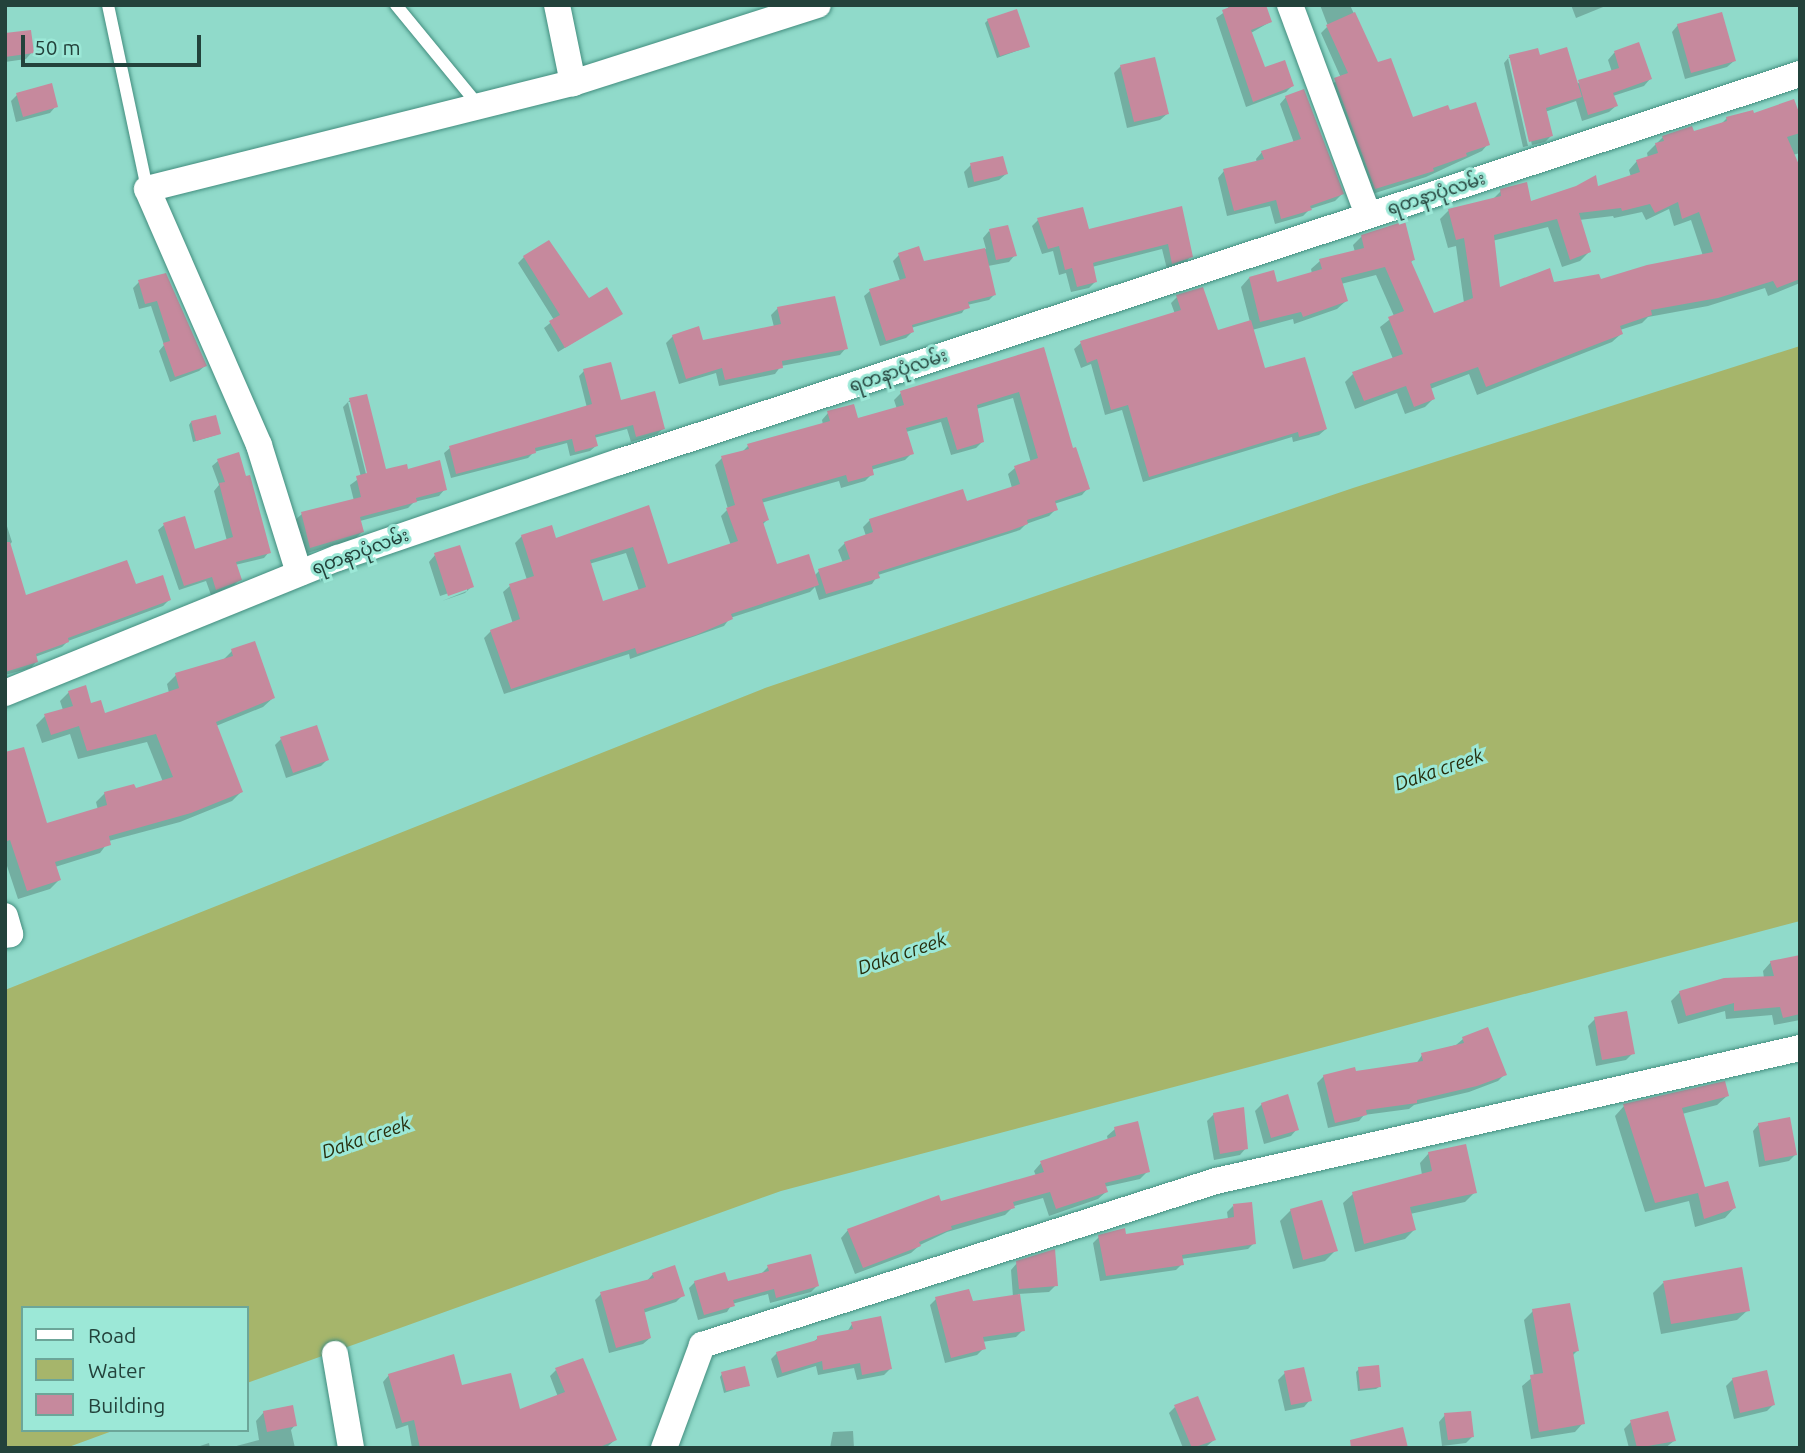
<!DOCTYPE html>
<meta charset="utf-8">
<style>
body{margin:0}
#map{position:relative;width:1805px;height:1453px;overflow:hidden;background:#90daca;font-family:Ubuntu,"Noto Sans Myanmar",sans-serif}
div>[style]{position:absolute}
.water>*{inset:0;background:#a6b56b}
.shadow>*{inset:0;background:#0003}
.building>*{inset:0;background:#c6899d}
.roads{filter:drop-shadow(0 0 2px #428d7e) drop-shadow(0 0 2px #428d7e)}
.service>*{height:12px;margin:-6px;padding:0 6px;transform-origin:6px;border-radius:6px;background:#fff}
.minor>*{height:26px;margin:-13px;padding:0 13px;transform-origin:13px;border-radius:13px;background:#fff}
span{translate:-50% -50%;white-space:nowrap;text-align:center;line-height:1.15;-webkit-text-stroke:6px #9ce8d7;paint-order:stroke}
.street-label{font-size:18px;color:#23423b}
.water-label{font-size:19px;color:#272e0d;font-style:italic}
.frame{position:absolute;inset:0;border:7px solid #23423b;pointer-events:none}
.legend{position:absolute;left:21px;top:1306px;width:228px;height:126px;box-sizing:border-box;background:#9ce8d7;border:2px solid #6ca699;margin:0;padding:9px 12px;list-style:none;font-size:21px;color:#23423b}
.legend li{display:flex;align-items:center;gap:14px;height:35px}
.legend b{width:35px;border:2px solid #6ca699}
.scale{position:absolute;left:21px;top:35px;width:180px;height:32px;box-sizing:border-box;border:4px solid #23423b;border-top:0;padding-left:9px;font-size:21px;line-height:24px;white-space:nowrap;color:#23423b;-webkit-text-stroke:5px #9ce8d7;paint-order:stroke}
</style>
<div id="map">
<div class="water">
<div style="clip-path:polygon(1800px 346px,1800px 921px,781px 1191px,247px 1383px,247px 1308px,23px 1308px,23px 1430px,115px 1430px,66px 1448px,5px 1448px,5px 990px,765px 688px,1353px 488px)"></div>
</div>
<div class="shadow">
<div style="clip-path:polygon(1227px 5px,1264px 5px,1270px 22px,1251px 33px,1264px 69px,1292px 86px,1286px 92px,1246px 107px,1216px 18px,1229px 9px)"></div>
<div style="clip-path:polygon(1320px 5px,1350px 5px,1377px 65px,1412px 120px,1449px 112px,1488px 144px,1482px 151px,1426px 177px,1369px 195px,1329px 86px,1341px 78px,1321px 33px,1328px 26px)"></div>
<div style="clip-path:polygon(1571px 5px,1608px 5px,1576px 18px)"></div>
<div style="clip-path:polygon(988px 20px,1028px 47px,997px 58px,985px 23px)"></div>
<div style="clip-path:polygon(1678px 25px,1734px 61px,1727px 67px,1685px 79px,1672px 32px)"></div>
<div style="clip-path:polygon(5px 35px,32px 52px,26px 59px,5px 62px)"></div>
<div style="clip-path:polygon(1638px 44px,1650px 79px,1644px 86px,1613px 96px,1616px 106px,1609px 112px,1582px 121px,1576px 101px,1545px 112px,1551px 136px,1545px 142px,1532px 145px,1512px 58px,1508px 58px,1528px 146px,1523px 147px,1504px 63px,1510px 56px,1538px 58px,1576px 84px,1612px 72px,1608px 60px,1614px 53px)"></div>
<div style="clip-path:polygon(1121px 66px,1167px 114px,1160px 120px,1127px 128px,1114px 73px)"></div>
<div style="clip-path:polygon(17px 95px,56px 106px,50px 113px,16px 122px,11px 101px)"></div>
<div style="clip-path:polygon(1286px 97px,1342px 194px,1335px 201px,1310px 209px,1303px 216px,1275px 224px,1270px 206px,1227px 216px,1218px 178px,1224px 171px,1257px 163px,1256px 159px,1262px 152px,1294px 143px,1280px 104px)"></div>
<div style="clip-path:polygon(evenodd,1800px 109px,1800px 153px,1793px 155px,1800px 172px,1800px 283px,1768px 296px,1765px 288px,1708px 306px,1648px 317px,1642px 323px,1620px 330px,1621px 334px,1612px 342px,1477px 395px,1469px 374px,1430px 389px,1433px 399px,1425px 407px,1405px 414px,1397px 393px,1355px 409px,1345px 382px,1353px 374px,1393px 359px,1380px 327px,1394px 316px,1376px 275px,1341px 284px,1346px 301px,1337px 309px,1294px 324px,1293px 319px,1252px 330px,1263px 370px,1326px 429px,1319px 435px,1293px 442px,1292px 437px,1143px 482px,1122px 410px,1105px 415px,1091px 364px,1081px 368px,1074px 349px,1081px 343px,1175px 314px,1171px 303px,1177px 297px,1216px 332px,1250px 322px,1241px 287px,1249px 278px,1276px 284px,1312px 274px,1311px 269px,1320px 261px,1355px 252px,1353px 245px,1362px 236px,1413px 260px,1410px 263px,1433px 315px,1464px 303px,1456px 246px,1448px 248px,1440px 219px,1449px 210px,1492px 200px,1501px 191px,1530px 203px,1597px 189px,1631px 177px,1629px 170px,1637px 161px,1648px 158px,1647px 153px,1663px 137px,1693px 133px,1721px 124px,1727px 118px,1800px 109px,1669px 209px,1674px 226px,1691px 220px,1703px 256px,1600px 281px,1498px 290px,1492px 241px,1548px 227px,1562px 267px,1580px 261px,1589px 252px,1579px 220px,1613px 216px,1614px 218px,1642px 212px,1646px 220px,1669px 209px)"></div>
<div style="clip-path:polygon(971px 165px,1006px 174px,999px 180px,968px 188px,964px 172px)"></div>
<div style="clip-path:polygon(1181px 208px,1191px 256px,1185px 263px,1167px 269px,1162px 249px,1092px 267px,1095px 282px,1089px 288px,1071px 292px,1066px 273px,1059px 275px,1053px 251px,1042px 254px,1032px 226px,1038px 220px,1087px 232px)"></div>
<div style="clip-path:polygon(989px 231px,1015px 255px,1009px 262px,988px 266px,994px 295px,989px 300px,967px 305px,962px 313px,911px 328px,912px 332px,906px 338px,880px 346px,864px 296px,870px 291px,900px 281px,893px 261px,899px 255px,923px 264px,986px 249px,983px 238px)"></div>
<div style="clip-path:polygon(524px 257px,589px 300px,620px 314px,558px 352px,544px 328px,554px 320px,518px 263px)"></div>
<div style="clip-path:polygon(165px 275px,205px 366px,199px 371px,170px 382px,159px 351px,164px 345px,151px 306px,139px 309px,133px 288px,139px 282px)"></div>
<div style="clip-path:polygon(778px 308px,846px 348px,840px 355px,781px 366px,775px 374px,719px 386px,716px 373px,679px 384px,666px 343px,673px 336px,702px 342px,774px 327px,771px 315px)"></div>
<div style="clip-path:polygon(evenodd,1042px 349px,1072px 451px,1088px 488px,1082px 495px,1054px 504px,1056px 509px,1049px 516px,1026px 524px,1020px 530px,878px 575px,872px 584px,819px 600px,815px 587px,810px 592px,730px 618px,724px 626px,630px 659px,629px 654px,504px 694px,484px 638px,491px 631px,513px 624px,503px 592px,510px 586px,527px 580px,515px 543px,522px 536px,555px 540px,648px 507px,667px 566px,731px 546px,721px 516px,728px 509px,715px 465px,722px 458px,742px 452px,748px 446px,823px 425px,822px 420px,828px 413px,857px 420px,897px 409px,894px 400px,901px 393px,1042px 349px,1013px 398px,1031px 463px,1015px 468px,1008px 474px,1012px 488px,966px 503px,870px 520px,863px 527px,866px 536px,845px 543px,838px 550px,843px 563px,819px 571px,814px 576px,776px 566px,762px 525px,767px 520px,761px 503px,839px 481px,841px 488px,865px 481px,872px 474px,871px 470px,905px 460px,912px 453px,906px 432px,941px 422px,951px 455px,976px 448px,982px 442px,976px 409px,1013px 398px,1042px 349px,626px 553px,639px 591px,602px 603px,589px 564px,626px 553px)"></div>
<div style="clip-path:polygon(584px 371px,620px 402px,663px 429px,657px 434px,631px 442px,627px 429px,594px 438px,596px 446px,590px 451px,570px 456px,567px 443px,534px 452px,528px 458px,451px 478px,444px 453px,450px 448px,587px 408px,579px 376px)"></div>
<div style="clip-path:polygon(evenodd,365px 396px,385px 471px,405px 466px,407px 471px,439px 463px,445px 489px,439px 496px,414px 502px,408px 508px,360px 521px,362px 532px,355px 539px,304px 554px,295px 520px,302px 514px,354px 501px,350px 485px,361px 477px,343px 407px,350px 400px,365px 396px,348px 402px,351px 402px,371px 481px,368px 482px,348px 402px)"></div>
<div style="clip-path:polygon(191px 422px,219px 434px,193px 442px,189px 425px)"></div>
<div style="clip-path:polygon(218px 461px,269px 552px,264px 558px,235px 565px,240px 579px,234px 585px,211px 595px,206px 581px,179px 590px,158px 530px,164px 525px,194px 551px,227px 541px,214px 491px,219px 485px,212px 466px)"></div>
<div style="clip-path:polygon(5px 520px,12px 542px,9px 545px,25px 597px,135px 586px,169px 600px,163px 606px,68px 641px,62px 647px,35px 657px,36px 662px,31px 668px,5px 675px)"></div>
<div style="clip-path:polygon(435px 555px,472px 586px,465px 593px,442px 601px,467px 591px,467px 587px,440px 596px,429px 562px)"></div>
<div style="clip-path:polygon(232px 651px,273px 698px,263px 707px,216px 726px,241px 792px,232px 801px,180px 822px,109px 841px,100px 853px,55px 867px,59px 880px,50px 889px,18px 899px,5px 860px,5px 754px,45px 826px,98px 810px,96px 802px,105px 793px,134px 791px,163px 782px,147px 742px,78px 759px,70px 734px,42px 743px,36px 725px,45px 716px,63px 710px,60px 701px,69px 692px,104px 715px,169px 693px,167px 684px,176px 675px,223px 660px)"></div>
<div style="clip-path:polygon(281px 739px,327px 760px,321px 766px,286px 778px,275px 745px)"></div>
<div style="clip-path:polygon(1800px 956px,1800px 1020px,1774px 1025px,1772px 1015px,1726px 1019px,1725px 1011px,1678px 1024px,1671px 1001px,1680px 992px,1764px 978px,1763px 971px,1771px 962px)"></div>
<div style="clip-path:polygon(1595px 1019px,1633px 1053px,1626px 1060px,1596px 1066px,1588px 1026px)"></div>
<div style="clip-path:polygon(1487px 1029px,1505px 1074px,1498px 1081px,1469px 1092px,1414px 1105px,1409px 1109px,1364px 1115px,1359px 1121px,1328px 1128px,1317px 1083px,1324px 1076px,1416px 1064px,1422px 1055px,1456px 1045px,1463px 1039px)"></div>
<div style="clip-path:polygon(1727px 1096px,1717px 1105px,1682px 1114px,1704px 1190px,1734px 1208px,1725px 1218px,1695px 1227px,1689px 1201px,1645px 1212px,1615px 1116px,1624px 1106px)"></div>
<div style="clip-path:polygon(1262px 1104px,1297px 1129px,1291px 1136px,1264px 1144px,1255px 1111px)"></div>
<div style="clip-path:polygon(1214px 1114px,1246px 1148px,1240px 1155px,1214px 1160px,1207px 1121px)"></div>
<div style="clip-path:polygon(1759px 1124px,1795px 1155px,1789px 1161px,1759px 1167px,1753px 1131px)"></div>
<div style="clip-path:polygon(1115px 1129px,1148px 1171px,1140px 1179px,1104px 1187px,1106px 1192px,1098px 1199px,1049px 1216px,1043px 1198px,1014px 1206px,1005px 1215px,947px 1232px,920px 1245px,911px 1253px,855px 1274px,841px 1238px,848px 1230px,1036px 1176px,1034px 1171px,1041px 1163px,1108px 1141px,1107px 1136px)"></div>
<div style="clip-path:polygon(1429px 1153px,1475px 1192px,1465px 1202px,1410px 1214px,1414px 1230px,1405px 1239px,1355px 1252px,1343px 1203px,1353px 1194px,1422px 1175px,1420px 1163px)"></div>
<div style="clip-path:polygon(1233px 1206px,1254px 1243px,1248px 1249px,1181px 1259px,1182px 1264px,1176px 1270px,1100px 1281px,1093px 1243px,1099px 1237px,1124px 1236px,1228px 1219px,1227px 1212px)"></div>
<div style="clip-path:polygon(1291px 1210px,1336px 1250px,1325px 1261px,1293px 1269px,1280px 1221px)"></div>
<div style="clip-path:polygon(1017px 1263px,1056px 1285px,1049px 1292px,1018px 1294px,1023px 1330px,1016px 1337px,982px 1342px,984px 1348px,977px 1355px,945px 1363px,930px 1305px,936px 1299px,971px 1302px,1013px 1297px,1011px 1270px)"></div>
<div style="clip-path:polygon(768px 1267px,817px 1286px,811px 1292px,770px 1303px,768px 1294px,732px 1304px,727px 1312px,698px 1320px,689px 1288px,695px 1282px,727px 1284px,762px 1273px)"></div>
<div style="clip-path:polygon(653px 1274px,683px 1295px,676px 1302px,643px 1313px,650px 1338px,643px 1344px,609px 1353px,595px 1300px,601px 1294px,646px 1282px)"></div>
<div style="clip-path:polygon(1663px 1283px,1748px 1310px,1737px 1320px,1661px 1334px,1653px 1293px)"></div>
<div style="clip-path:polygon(1533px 1311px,1577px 1351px,1572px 1356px,1583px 1423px,1575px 1432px,1531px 1439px,1522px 1386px,1534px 1376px,1524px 1320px)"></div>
<div style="clip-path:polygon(852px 1324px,890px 1369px,884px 1375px,857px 1380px,854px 1368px,818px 1375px,816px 1366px,777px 1378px,771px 1359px,777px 1353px,812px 1343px,818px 1338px,847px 1332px)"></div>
<div style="clip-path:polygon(1359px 1369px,1379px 1387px,1376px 1389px,1358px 1391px,1356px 1372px)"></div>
<div style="clip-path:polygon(556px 1370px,615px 1440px,608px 1446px,412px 1448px,408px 1425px,396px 1429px,383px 1382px,389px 1375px,461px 1387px,519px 1412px,558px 1397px,550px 1376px)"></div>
<div style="clip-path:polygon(1285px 1373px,1310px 1400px,1304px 1407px,1285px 1411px,1278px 1380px)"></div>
<div style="clip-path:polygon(722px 1374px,749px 1385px,724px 1393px,720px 1377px)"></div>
<div style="clip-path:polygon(1733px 1379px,1773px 1405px,1767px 1411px,1734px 1419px,1726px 1386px)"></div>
<div style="clip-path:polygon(1175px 1407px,1214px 1440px,1207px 1446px,1183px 1448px,1169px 1413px)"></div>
<div style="clip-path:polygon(264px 1412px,295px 1425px,291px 1430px,295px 1448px,229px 1448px,259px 1440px,256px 1421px)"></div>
<div style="clip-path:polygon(1445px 1415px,1473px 1436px,1466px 1443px,1442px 1446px,1439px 1422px)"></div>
<div style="clip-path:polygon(1631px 1422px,1674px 1441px,1665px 1448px,1629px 1448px,1624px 1429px)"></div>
<div style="clip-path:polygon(853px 1431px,854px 1448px,830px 1448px,833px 1432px)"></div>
<div style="clip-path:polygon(209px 1443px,210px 1448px,194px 1448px)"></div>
</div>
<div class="building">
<div style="clip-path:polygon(1235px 5px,1266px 5px,1272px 22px,1251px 30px,1265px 67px,1285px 60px,1294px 86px,1253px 102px,1222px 10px)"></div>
<div style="clip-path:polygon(1017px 9px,1030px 47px,1000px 56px,987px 19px)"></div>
<div style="clip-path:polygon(1355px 12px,1378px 62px,1391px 58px,1413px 117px,1448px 105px,1450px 110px,1476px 102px,1490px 145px,1466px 153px,1467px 156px,1433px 168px,1434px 171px,1375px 189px,1334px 78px,1348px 73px,1326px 25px)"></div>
<div style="clip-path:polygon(1722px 12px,1736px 61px,1691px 73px,1677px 24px)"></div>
<div style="clip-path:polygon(31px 30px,34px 53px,5px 57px,5px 33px)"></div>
<div style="clip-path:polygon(1639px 42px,1652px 79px,1613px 93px,1618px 106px,1588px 115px,1578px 80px,1619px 68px,1614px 51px)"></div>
<div style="clip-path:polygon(1567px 47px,1582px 97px,1546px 108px,1553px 136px,1529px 142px,1509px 55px,1538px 48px,1540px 55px)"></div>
<div style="clip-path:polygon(1155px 57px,1169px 114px,1134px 122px,1120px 65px)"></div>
<div style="clip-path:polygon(52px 83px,58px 107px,23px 117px,16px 93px)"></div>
<div style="clip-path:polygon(1304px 89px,1344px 194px,1310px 206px,1312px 210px,1281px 219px,1276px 200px,1234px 211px,1223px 169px,1264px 159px,1261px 151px,1301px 139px,1285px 96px)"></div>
<div style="clip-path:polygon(evenodd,1794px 99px,1800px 115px,1800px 133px,1787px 137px,1800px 167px,1800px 279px,1777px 288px,1773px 281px,1718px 298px,1651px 310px,1652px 315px,1620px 326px,1623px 334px,1486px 387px,1478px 367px,1430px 384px,1435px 399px,1414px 407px,1406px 386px,1364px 401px,1352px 372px,1403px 354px,1388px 317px,1404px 311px,1385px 267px,1341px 278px,1348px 301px,1303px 317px,1301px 312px,1260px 322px,1249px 277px,1274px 270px,1277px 282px,1322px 269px,1319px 259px,1364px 248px,1361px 235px,1405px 221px,1415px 260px,1411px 261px,1434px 313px,1473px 298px,1464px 238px,1456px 240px,1448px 209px,1501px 196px,1500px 189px,1527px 182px,1531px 201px,1576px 186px,1596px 175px,1598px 186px,1640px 172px,1636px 160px,1658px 153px,1655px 143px,1664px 141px,1662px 136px,1692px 126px,1694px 131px,1727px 121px,1726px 117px,1753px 110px,1754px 113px,1794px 99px,1678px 202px,1682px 219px,1699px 212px,1713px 252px,1647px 265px,1601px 279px,1599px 274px,1554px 282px,1550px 268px,1500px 287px,1494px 235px,1557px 219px,1570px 260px,1591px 252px,1579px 213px,1621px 208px,1622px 211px,1650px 204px,1655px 213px,1678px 202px)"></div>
<div style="clip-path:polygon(1003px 156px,1008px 174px,974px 182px,970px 163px)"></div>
<div style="clip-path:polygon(1182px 206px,1193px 257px,1172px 264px,1168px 244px,1096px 262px,1093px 263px,1097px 282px,1077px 287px,1072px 268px,1065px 270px,1059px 246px,1048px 249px,1037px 218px,1083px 207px,1089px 229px)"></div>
<div style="clip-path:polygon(1008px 225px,1017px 256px,996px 260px,989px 229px)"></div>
<div style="clip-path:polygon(549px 240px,589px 298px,607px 287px,623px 314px,565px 348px,549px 321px,560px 315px,523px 256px)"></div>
<div style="clip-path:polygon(919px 246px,924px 261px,985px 248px,996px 295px,968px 302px,970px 308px,912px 325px,914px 332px,886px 341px,869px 289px,906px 278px,898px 253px)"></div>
<div style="clip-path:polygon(166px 273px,207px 366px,175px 377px,163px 343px,170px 341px,157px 301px,145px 304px,138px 280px)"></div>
<div style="clip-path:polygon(1203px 287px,1218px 330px,1251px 320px,1265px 368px,1305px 357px,1327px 429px,1299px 437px,1298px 432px,1149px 477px,1128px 405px,1111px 410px,1097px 359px,1087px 363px,1080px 341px,1181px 310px,1176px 295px)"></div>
<div style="clip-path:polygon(835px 296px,848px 349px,782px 361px,783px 368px,725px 380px,722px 368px,686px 379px,672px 335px,699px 326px,703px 340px,781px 324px,777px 307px)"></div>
<div style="clip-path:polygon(evenodd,1044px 347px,1073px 448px,1076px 447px,1090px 489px,1055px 501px,1058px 510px,1027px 520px,1028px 524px,1009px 531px,878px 572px,880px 578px,826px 594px,818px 569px,850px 559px,844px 542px,873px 532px,869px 519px,963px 489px,967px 501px,1020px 484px,1014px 466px,1038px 458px,1019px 392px,977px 405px,984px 442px,957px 450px,947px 417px,906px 428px,914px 454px,872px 466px,874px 475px,848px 482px,846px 475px,762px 499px,769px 520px,763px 522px,777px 564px,809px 554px,819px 585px,731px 614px,733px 619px,696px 635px,637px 654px,635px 648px,511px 689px,490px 630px,520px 619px,509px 584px,534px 576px,521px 535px,552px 525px,556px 538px,649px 505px,668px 564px,738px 541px,726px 508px,735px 505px,721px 456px,749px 449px,747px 444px,830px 421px,827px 411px,854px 404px,858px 418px,904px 405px,900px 391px,1044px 347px,633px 547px,646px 587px,603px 601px,590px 560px,633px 547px)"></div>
<div style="clip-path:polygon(611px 362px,621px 400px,655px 391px,665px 429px,636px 437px,633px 425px,595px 435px,598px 446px,575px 452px,572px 439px,535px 448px,536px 453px,456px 474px,449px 446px,592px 404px,583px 369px)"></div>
<div style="clip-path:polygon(367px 394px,386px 469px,407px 464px,408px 469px,440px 460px,447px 490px,416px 498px,417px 502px,360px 517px,364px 532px,310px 548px,301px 512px,361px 497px,356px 476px,367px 473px,349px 398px)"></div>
<div style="clip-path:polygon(216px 415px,221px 434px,196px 441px,191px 421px)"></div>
<div style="clip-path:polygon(239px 452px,246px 476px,250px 475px,271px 553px,236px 562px,242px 580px,216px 590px,212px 577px,184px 586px,163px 523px,185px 516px,195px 549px,233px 537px,219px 483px,225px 482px,217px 459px)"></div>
<div style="clip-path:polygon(5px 542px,10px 542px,26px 595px,127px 560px,136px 584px,163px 575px,171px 600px,68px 638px,69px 642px,36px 654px,38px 662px,5px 672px)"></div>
<div style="clip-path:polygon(460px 545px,474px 587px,448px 596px,434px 553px)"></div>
<div style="clip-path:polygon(255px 641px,275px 698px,216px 722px,243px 792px,191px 813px,109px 836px,111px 845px,55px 862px,61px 880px,27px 891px,10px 840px,5px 842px,5px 752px,24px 747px,47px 823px,107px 805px,104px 792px,134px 784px,136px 788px,173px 777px,156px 734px,87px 751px,79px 726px,51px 735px,44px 714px,73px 706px,68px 691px,86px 685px,91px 703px,101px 700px,105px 713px,179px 688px,175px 673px,233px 656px,231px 649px)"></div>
<div style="clip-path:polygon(317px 725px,329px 760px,293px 773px,280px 737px)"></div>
<div style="clip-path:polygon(1800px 955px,1800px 1014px,1783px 1018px,1780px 1007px,1734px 1011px,1734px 1003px,1686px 1016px,1679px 991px,1724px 978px,1774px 976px,1770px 961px)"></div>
<div style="clip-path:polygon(1627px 1011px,1635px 1054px,1602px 1060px,1594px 1017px)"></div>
<div style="clip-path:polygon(1488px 1027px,1507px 1075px,1477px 1086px,1417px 1100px,1417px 1103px,1366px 1110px,1367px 1115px,1335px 1123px,1323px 1075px,1355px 1067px,1356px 1071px,1423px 1061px,1421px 1053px,1464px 1043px,1462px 1037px)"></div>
<div style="clip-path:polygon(1725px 1081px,1729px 1096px,1682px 1108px,1705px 1187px,1728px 1181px,1736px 1208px,1704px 1219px,1698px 1193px,1655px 1203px,1623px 1104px)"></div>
<div style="clip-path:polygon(1288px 1094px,1299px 1130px,1271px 1138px,1261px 1103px)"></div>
<div style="clip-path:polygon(1244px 1107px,1248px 1149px,1220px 1154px,1213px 1113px)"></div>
<div style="clip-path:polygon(1790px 1117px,1797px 1155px,1765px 1161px,1758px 1123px)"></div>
<div style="clip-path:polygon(1138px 1121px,1150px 1172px,1105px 1183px,1108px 1192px,1056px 1209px,1050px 1192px,1013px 1202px,1015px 1208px,951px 1226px,952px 1229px,919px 1242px,921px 1246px,863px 1268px,847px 1229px,939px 1195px,941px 1201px,1044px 1172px,1040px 1161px,1116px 1136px,1114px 1127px)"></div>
<div style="clip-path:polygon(1466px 1144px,1477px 1193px,1410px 1207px,1416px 1230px,1364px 1244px,1352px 1192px,1432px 1171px,1428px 1152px)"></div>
<div style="clip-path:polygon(1322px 1200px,1338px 1251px,1303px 1260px,1290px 1209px)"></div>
<div style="clip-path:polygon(1252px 1202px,1256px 1244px,1182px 1255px,1184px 1265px,1106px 1276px,1098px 1235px,1125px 1228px,1126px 1234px,1234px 1217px,1233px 1204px)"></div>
<div style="clip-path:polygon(1055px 1249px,1058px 1286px,1019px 1289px,1016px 1261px)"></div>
<div style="clip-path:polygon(811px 1254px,819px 1286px,776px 1298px,774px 1289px,733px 1300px,735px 1306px,704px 1315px,694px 1281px,725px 1272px,728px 1281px,769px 1271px,767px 1265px)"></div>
<div style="clip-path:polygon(675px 1265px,685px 1296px,644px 1309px,651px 1338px,616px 1348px,600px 1292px,654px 1278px,652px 1273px)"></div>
<div style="clip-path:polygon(1742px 1267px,1750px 1311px,1671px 1324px,1663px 1281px)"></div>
<div style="clip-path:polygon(969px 1289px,973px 1301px,1020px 1294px,1025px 1331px,983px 1337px,986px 1349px,951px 1358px,935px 1297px)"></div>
<div style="clip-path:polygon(1570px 1303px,1579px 1351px,1573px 1352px,1585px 1424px,1539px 1432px,1530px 1375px,1543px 1373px,1532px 1309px)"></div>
<div style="clip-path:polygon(881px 1316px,892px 1369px,862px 1375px,860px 1363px,823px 1370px,822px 1361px,782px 1373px,776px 1352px,817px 1340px,817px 1336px,853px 1329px,851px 1322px)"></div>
<div style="clip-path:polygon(454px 1354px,462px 1385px,511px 1373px,520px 1409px,565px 1392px,555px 1368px,583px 1358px,617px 1440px,597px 1448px,420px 1448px,414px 1420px,402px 1423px,388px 1374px)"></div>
<div style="clip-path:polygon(1379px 1365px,1381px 1387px,1360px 1389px,1358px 1367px)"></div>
<div style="clip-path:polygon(745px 1366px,750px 1386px,726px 1391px,721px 1372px)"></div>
<div style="clip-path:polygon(1304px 1367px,1312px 1401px,1291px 1405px,1284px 1371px)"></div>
<div style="clip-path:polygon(1767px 1370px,1775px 1405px,1740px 1413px,1732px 1378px)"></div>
<div style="clip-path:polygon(1198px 1396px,1216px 1440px,1192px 1448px,1174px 1405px)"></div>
<div style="clip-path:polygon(293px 1405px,297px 1426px,267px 1432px,263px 1411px)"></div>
<div style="clip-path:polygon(1471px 1411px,1474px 1437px,1448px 1440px,1444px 1413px)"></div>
<div style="clip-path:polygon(1668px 1411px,1676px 1441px,1637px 1448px,1630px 1420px)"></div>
<div style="clip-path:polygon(1403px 1427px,1408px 1448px,1351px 1448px,1350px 1440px)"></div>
</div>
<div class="roads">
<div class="service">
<div style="left:108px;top:5px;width:188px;rotate:78deg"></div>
<div style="left:396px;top:5px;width:131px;rotate:50.6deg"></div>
</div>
<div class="minor">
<div style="left:557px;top:5px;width:80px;rotate:78.4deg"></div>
<div style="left:1290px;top:5px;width:224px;rotate:69.6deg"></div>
<div style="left:299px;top:573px;width:134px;rotate:-107.4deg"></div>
<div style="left:259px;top:445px;width:279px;rotate:-113.6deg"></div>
<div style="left:147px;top:189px;width:439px;rotate:-14deg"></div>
<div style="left:573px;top:83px;width:257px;rotate:-17.7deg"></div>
<div style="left:5px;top:693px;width:359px;rotate:-22.1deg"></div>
<div style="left:338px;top:558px;width:297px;rotate:-18.9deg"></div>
<div style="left:619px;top:462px;width:1243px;rotate:-18.19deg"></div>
<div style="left:5px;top:916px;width:19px;rotate:74deg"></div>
<div style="left:10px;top:934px;width:5px;rotate:169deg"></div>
<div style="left:335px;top:1354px;width:95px;rotate:80.3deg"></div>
<div style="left:664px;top:1448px;width:110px;rotate:-69.7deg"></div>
<div style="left:702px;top:1345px;width:540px;rotate:-17.7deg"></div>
<div style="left:1216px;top:1181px;width:599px;rotate:-12.83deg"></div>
</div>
</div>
<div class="street-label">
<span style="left:1436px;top:193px;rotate:-18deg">ရတနာပုံလမ်း</span>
<span style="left:898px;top:370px;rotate:-18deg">ရတနာပုံလမ်း</span>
<span style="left:360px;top:551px;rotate:-20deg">ရတနာပုံလမ်း</span>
</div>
<div class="water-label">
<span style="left:1439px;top:770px;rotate:-19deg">Daka creek</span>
<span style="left:902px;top:954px;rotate:-19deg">Daka creek</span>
<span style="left:366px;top:1138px;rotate:-19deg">Daka creek</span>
</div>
<div class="frame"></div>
<ul class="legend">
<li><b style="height:9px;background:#fff"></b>Road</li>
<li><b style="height:19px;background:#a6b56b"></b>Water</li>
<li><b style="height:19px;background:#c6899d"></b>Building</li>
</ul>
<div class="scale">50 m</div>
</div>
